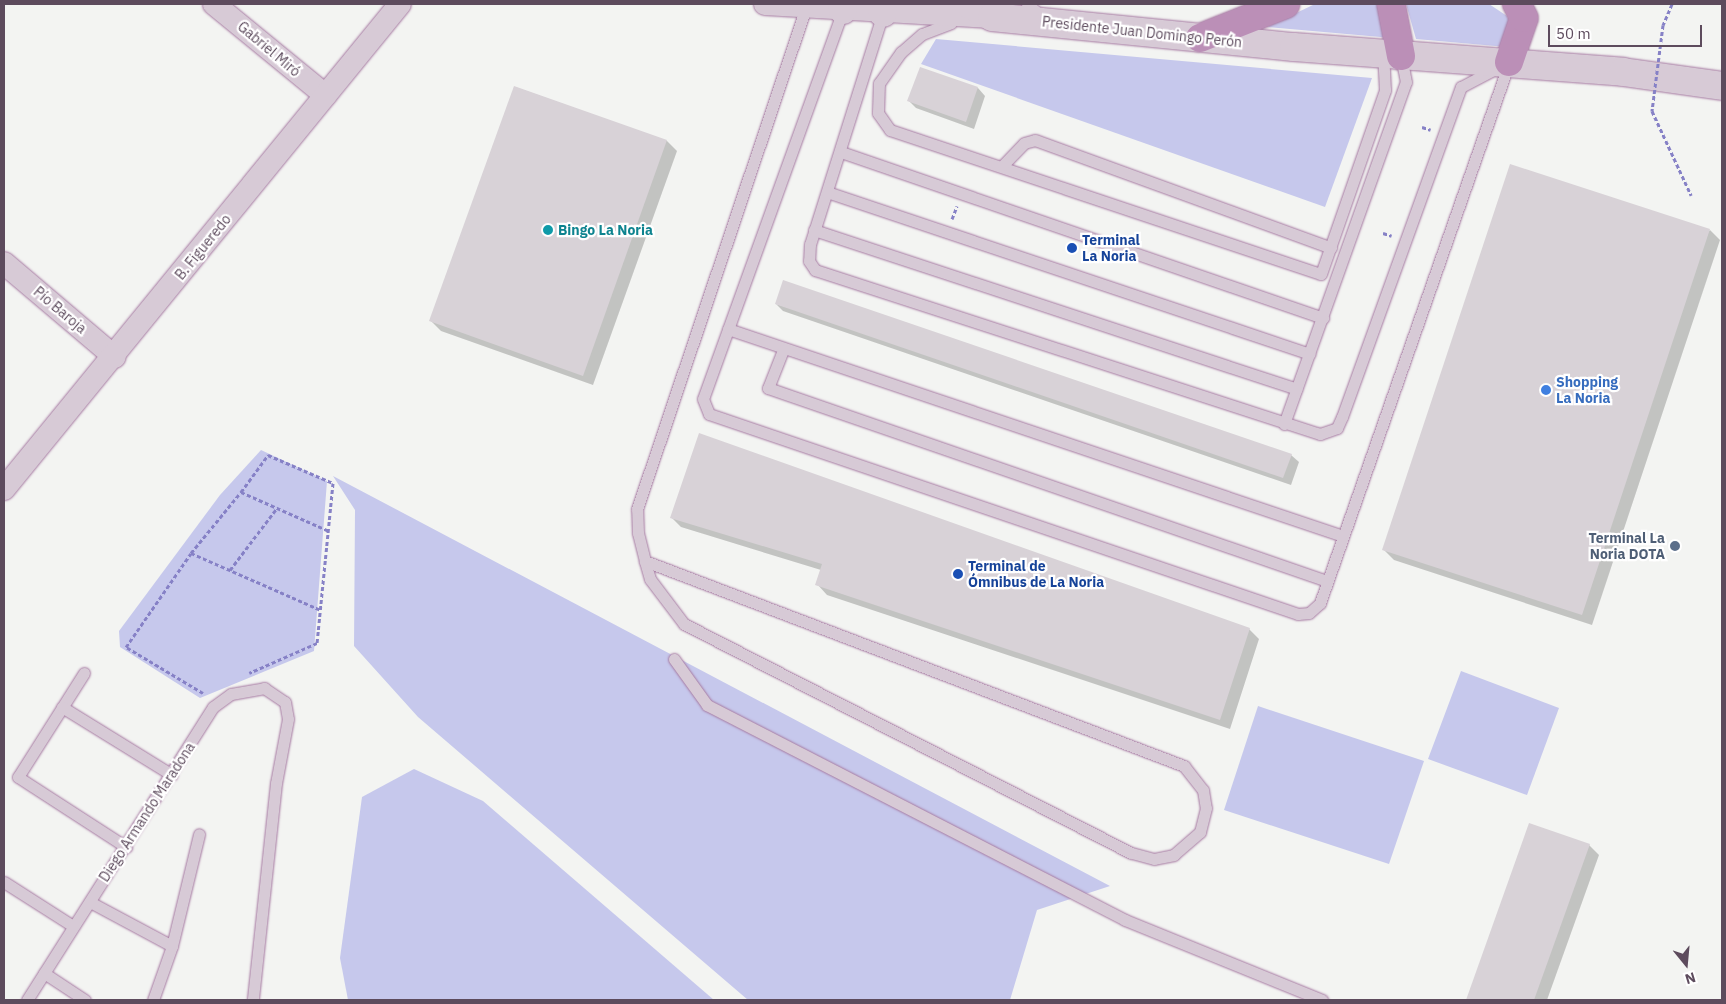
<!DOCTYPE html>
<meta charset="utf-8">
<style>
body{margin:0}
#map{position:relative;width:1726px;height:1004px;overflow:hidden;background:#f3f4f2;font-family:"IBM Plex Sans",sans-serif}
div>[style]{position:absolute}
.green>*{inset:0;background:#c6c8ec}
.shadow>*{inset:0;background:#0003}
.building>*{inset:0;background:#d8d2d7}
.path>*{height:3px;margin-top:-1.5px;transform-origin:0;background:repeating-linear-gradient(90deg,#8681c6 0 4px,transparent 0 6.5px)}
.roads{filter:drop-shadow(0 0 1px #a67aa2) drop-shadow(0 0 1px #a67aa2)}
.service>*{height:11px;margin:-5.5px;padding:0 5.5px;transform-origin:5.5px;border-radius:5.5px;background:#d7cad6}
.minor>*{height:22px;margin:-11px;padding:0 11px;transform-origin:11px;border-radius:11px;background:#d7cad6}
.tertiary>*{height:28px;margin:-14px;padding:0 14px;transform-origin:14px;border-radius:14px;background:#d7cad6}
.motorway>*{height:28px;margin:-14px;padding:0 14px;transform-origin:14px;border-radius:14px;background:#bb8fb7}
.path-bridge>*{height:3px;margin-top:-1.5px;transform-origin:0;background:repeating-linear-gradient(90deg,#8681c6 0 4px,transparent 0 6.5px)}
.dots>*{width:14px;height:14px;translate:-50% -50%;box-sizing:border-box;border:2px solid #fff;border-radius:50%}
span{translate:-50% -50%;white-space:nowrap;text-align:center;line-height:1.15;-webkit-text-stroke:4.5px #fff;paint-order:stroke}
.street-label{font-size:14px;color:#5d4b5d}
.culture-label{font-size:14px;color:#0d838f;font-weight:700}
.left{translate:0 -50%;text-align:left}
.transit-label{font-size:14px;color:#164399;font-weight:700}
.shop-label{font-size:14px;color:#366cbe;font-weight:700}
.service-label{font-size:14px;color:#4e5e75;font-weight:700}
.right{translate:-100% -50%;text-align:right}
.frame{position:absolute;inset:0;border:5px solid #5d4b5d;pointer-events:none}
.north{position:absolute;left:1661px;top:939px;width:50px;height:50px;-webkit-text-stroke:4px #fff;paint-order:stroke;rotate:163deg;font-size:14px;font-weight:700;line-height:20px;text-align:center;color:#5d4b5d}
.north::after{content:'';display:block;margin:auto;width:18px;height:22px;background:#5d4b5d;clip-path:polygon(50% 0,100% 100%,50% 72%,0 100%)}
.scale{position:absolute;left:1548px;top:25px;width:154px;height:22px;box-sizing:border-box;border:2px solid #5d4b5d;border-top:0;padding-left:6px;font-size:15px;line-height:18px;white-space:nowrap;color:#5d4b5d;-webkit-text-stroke:4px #fff;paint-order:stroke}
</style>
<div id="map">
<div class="green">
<div style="clip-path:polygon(1315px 4px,1385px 4px,1392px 38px,1267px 27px)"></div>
<div style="clip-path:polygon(1406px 4px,1489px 4px,1507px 16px,1511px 27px,1507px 47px,1416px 39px)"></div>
<div style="clip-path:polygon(936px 39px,1372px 78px,1325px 207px,921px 64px)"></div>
<div style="clip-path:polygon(261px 450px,327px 481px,314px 651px,200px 698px,120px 647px,119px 631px,220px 495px)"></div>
<div style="clip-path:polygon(333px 476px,1110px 886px,1037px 910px,1010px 1000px,748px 1000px,418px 717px,354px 646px,355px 510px)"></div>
<div style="clip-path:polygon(1461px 671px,1559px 708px,1527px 795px,1428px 759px)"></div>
<div style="clip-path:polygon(1258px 706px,1424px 761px,1389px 864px,1224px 810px)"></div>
<div style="clip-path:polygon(414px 769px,483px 801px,714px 1000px,348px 1000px,340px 958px,362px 797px)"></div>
</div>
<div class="shadow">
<div style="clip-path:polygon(515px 87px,667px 141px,677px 151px,593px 385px,441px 331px,431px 321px)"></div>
<div style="clip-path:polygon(978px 88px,985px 96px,974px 129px,916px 108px,909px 101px)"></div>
<div style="clip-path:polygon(1710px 230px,1720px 240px,1592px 625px,1394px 560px,1384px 550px)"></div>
<div style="clip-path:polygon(776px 304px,1291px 455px,1299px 462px,1291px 485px,783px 311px)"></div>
<div style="clip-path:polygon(671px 517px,1249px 629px,1259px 639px,1230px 729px,827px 595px,817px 584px,821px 570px,681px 527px)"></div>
<div style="clip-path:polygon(1530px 824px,1589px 845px,1599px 855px,1547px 1000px,1467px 1000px)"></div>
</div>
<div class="building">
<div style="clip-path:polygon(920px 67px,978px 87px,966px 122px,907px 101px)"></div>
<div style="clip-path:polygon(514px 86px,667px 140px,583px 376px,429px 321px)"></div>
<div style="clip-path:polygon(1510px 164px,1710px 229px,1582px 615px,1382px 550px)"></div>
<div style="clip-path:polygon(783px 280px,1292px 454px,1283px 478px,775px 304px)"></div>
<div style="clip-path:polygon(699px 433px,1250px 628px,1220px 720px,815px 585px,822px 564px,670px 518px)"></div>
<div style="clip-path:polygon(1529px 823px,1590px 844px,1534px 1000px,1466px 1000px)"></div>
</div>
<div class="path">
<div style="left:1422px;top:127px;width:9px;rotate:18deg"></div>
<div style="left:952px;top:219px;width:14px;rotate:-69deg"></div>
<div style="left:1383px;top:233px;width:9px;rotate:18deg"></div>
<div style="left:241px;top:492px;width:46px;rotate:-53.9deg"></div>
<div style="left:268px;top:455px;width:71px;rotate:23.3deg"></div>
<div style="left:333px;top:483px;width:161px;rotate:95.7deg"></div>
<div style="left:317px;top:643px;width:74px;rotate:156.2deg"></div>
<div style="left:191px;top:553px;width:142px;rotate:23.7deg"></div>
<div style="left:230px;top:570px;width:78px;rotate:-52.8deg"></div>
<div style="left:203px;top:693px;width:90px;rotate:-149.1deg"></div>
<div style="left:126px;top:647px;width:114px;rotate:-55.3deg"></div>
<div style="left:191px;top:553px;width:79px;rotate:-50.7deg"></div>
<div style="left:241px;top:492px;width:96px;rotate:23.9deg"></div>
</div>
<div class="roads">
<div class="service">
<div style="left:1027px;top:4px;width:21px;rotate:39deg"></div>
<div style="left:843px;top:10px;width:413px;rotate:109.8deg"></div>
<div style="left:703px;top:399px;width:16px;rotate:68deg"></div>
<div style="left:709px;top:414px;width:622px;rotate:18.76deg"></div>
<div style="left:1298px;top:614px;width:11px;rotate:-5deg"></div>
<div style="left:1309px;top:613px;width:15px;rotate:-42deg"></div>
<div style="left:1320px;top:603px;width:572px;rotate:-70.71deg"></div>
<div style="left:883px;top:13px;width:242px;rotate:107.5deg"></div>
<div style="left:810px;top:244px;width:17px;rotate:93deg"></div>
<div style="left:809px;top:261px;width:11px;rotate:56deg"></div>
<div style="left:815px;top:270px;width:531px;rotate:17.99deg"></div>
<div style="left:1320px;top:434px;width:18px;rotate:-19deg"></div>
<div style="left:1337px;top:428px;width:12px;rotate:-66deg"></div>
<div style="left:1342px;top:417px;width:351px;rotate:-70.2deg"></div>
<div style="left:1461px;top:87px;width:41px;rotate:-27.8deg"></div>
<div style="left:951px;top:23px;width:31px;rotate:159deg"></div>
<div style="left:922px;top:34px;width:28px;rotate:139deg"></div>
<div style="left:901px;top:52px;width:38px;rotate:125deg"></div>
<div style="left:879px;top:83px;width:30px;rotate:92deg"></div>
<div style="left:878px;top:113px;width:21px;rotate:55deg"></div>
<div style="left:890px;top:130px;width:454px;rotate:18.5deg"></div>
<div style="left:1321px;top:274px;width:195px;rotate:-70.8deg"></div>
<div style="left:1385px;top:90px;width:35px;rotate:-93deg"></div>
<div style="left:841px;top:152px;width:510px;rotate:19deg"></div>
<div style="left:1003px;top:165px;width:30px;rotate:-46deg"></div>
<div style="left:1024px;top:143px;width:11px;rotate:-15deg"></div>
<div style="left:1035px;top:140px;width:315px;rotate:20deg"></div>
<div style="left:827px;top:192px;width:509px;rotate:18.54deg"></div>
<div style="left:814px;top:230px;width:508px;rotate:18.22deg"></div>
<div style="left:728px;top:329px;width:649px;rotate:18.6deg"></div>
<div style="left:783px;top:350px;width:41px;rotate:111.5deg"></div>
<div style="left:768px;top:388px;width:591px;rotate:19.05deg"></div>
<div style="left:1284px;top:424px;width:363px;rotate:-70.4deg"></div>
<div style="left:1406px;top:82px;width:26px;rotate:-101deg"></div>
<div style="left:645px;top:561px;width:577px;rotate:20.82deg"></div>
<div style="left:1184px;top:766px;width:31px;rotate:52deg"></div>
<div style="left:1203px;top:790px;width:18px;rotate:81deg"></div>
<div style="left:1206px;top:808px;width:25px;rotate:104deg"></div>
<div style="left:1200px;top:832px;width:35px;rotate:139deg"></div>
<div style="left:1174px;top:855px;width:20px;rotate:169deg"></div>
<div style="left:1154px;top:859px;width:24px;rotate:-165deg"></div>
<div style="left:1131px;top:853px;width:502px;rotate:-152.87deg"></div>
<div style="left:684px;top:624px;width:56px;rotate:-127.1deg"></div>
<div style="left:650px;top:579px;width:19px;rotate:-106deg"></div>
<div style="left:645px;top:561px;width:29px;rotate:-104deg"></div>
<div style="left:638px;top:533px;width:24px;rotate:-92deg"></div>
<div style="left:637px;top:509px;width:530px;rotate:-71.39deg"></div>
<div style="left:674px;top:659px;width:57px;rotate:54.3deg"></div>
<div style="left:707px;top:705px;width:470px;rotate:27.2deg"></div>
<div style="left:1125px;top:920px;width:213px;rotate:22.1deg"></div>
<div style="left:84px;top:673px;width:123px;rotate:122.4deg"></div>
<div style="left:18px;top:777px;width:129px;rotate:32.9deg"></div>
<div style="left:62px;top:707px;width:129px;rotate:31.7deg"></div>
<div style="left:4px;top:882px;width:82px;rotate:32.5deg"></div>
<div style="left:90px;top:902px;width:93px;rotate:28.2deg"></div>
<div style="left:44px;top:973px;width:49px;rotate:33.4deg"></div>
<div style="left:27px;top:1000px;width:347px;rotate:-57.6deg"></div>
<div style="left:213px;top:707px;width:22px;rotate:-36deg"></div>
<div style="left:231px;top:694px;width:34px;rotate:-10deg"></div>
<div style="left:264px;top:688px;width:25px;rotate:34deg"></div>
<div style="left:285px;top:702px;width:17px;rotate:80deg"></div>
<div style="left:288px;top:719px;width:65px;rotate:100.6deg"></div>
<div style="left:276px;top:783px;width:218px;rotate:96.1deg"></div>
<div style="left:153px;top:1000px;width:57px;rotate:-70.6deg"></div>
<div style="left:172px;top:946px;width:115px;rotate:-76.4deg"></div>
</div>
<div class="minor">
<div style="left:214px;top:4px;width:144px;rotate:39.3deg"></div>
<div style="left:765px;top:4px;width:226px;rotate:3.3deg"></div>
<div style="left:4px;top:263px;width:145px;rotate:40.3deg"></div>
<div style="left:4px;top:489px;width:626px;rotate:-50.77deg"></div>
</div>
<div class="tertiary">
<div style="left:842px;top:4px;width:6px;rotate:81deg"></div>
<div style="left:882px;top:4px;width:9px;rotate:84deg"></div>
<div style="left:968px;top:4px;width:27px;rotate:28deg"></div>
<div style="left:992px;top:17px;width:303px;rotate:5.7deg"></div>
<div style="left:1294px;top:47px;width:330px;rotate:4.3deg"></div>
<div style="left:1623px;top:72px;width:100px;rotate:8deg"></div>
</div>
<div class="motorway">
<div style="left:1391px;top:4px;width:53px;rotate:79.1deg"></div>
<div style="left:1200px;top:38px;width:92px;rotate:-21.6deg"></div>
<div style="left:1509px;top:62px;width:46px;rotate:-71.2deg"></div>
<div style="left:1524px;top:18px;width:16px;rotate:-117deg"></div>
</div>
</div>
<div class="path-bridge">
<div style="left:1672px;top:4px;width:23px;rotate:113deg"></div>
<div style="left:1663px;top:25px;width:87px;rotate:97.3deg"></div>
<div style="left:1652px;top:111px;width:93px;rotate:65.1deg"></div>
</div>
<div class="dots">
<div style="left:548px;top:230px;background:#0f9aa8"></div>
<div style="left:1072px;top:248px;background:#1a4fb4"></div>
<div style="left:1546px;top:390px;background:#3f7fe0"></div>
<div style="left:1675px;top:546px;background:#5c6f8a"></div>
<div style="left:958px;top:574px;background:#1a4fb4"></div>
</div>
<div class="street-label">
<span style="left:1142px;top:32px;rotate:6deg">Presidente Juan Domingo Perón</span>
<span style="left:269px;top:49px;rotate:40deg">Gabriel Miró</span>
<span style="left:203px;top:247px;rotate:-51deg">B. Figueredo</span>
<span style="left:60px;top:310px;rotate:40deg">Pío Baroja</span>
<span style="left:147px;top:812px;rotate:-57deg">Diego Armando Maradona</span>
</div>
<div class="culture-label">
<span class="left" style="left:558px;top:230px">Bingo La Noria</span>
</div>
<div class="transit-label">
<span class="left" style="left:1082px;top:248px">Terminal<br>La Noria</span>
<span class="left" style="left:968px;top:574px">Terminal de<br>Ómnibus de La Noria</span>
</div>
<div class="shop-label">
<span class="left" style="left:1556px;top:390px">Shopping<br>La Noria</span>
</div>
<div class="service-label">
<span class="right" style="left:1665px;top:546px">Terminal La<br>Noria DOTA</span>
</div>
<div class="frame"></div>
<div class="north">N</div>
<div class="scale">50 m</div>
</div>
